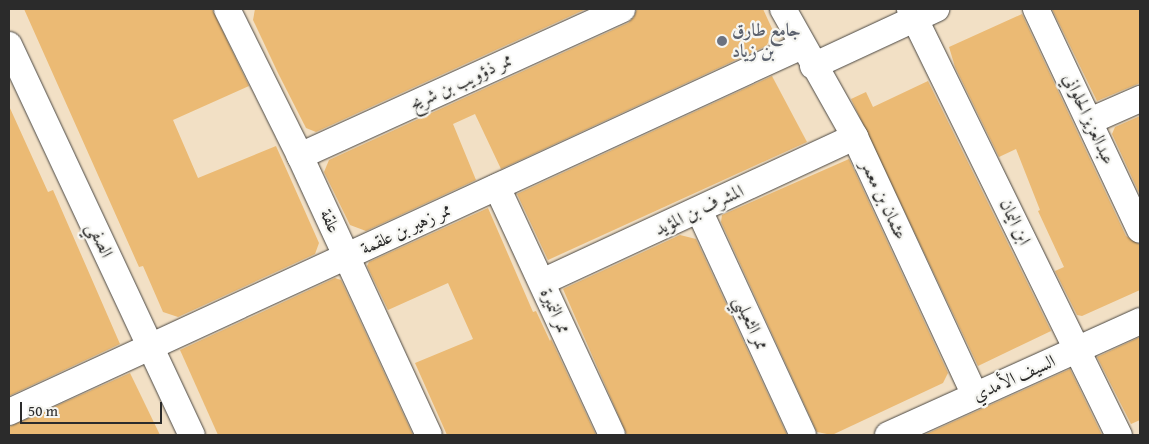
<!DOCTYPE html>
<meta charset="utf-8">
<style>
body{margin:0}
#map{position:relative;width:1149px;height:444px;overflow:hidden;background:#f2e0c5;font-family:"Gentium Book Plus",Amiri,serif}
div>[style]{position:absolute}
.building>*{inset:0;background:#ebba74}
.roads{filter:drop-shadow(0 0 1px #494642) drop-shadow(0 0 1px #494642)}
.minor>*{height:26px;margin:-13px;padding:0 13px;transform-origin:13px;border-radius:13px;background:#fff}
.dots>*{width:14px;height:14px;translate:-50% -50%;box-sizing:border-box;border:2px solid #f6f6f2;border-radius:50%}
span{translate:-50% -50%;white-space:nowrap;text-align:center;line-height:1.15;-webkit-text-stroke:4.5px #f6f6f2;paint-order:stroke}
.worship-label{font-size:18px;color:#5b616d;font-weight:700}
.left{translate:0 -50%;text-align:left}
.street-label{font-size:18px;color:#2b2b2b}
.frame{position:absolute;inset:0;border:10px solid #2b2b2b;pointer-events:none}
.scale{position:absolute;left:20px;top:402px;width:142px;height:22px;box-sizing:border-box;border:2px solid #2b2b2b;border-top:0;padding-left:6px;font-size:15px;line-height:18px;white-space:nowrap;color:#2b2b2b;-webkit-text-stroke:4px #f6f6f2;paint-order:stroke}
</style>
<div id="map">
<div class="building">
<div style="clip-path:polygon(24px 9px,212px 9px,249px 86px,173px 120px,198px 178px,276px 146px,319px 243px,315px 254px,178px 317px,163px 312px,143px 266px,139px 267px)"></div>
<div style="clip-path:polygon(255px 9px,586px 9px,316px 132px,306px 128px,278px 73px,253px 20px)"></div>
<div style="clip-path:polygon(637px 9px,763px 9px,774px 33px,766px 46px,501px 169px,475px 114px,453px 124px,476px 180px,366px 231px,350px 225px,324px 172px,329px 160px,628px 23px,634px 17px)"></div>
<div style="clip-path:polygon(1052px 9px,1140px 9px,1140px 83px,1097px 101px)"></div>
<div style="clip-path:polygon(1022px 14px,1126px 236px,1140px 245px,1140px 290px,1082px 316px,1077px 315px,1055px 271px,1064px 267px,1038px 211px,1040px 210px,1016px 149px,999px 157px,955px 67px,949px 47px)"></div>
<div style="clip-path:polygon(772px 76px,807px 142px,548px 260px,517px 194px)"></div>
<div style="clip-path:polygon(928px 81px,1051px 331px,978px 366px,851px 99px,866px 92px,873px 107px)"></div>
<div style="clip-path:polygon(9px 106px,48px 192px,53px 190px,120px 344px,9px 396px)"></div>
<div style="clip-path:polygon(1140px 116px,1140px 195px,1112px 134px,1115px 127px)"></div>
<div style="clip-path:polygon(849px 159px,948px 373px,943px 383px,832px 435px,817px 432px,721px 222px,722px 215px)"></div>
<div style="clip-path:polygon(488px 208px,533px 312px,536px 311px,550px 341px,551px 339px,596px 435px,447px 435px,415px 363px,473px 339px,448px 283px,388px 310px,367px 266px,369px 262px)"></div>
<div style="clip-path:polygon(680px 235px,696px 239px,787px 435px,627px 435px,563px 289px)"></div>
<div style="clip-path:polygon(335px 278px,341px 280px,413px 435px,218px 435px,180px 350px)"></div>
<div style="clip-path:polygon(1140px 337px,1140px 420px,1131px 424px,1097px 357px)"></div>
<div style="clip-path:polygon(1070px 369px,1102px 435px,924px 435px)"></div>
<div style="clip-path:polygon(130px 373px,160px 435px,9px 435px,9px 427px)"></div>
</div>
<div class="roads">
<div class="minor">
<div style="left:227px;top:9px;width:164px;rotate:63.6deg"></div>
<div style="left:300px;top:156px;width:307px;rotate:65.2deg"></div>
<div style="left:783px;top:9px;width:147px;rotate:60.6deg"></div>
<div style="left:855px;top:137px;width:285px;rotate:65.1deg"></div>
<div style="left:910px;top:9px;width:475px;rotate:63.9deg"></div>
<div style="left:1036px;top:9px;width:244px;rotate:64.8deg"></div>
<div style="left:9px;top:45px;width:431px;rotate:64.9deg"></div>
<div style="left:813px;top:66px;width:136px;rotate:-24.9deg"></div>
<div style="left:1090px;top:121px;width:55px;rotate:-23.7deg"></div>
<div style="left:300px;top:156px;width:354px;rotate:-24.5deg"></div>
<div style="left:497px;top:187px;width:273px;rotate:65.1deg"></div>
<div style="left:699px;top:210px;width:248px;rotate:65.2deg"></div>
<div style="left:542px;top:282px;width:345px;rotate:-24.9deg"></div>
<div style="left:9px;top:412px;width:873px;rotate:-24.78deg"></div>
<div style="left:888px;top:435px;width:277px;rotate:-24.3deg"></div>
</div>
</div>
<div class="dots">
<div style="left:722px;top:41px;background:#6b7280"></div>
</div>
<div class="worship-label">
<span class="left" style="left:732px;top:41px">جامع طارق<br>بن زياد</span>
</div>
<div class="street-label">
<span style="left:461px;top:82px;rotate:-25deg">ممر ذؤويب بن شريح</span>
<span style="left:1089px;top:119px;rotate:65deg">عبدالعزيز الحلواني</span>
<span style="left:884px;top:200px;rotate:65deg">عثمان بن معمر</span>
<span style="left:699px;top:210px;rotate:-25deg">المشرف بن المؤيد</span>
<span style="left:330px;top:221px;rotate:65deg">علقة</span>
<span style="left:1015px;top:222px;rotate:64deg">ابن اليمان</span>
<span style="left:406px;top:229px;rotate:-25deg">ممر زهير بن علقمة</span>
<span style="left:100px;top:240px;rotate:65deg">الصفي</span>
<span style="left:555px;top:311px;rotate:65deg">ممر النميرة</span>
<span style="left:751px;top:323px;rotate:65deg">ممر الثعيلبي</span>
<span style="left:1014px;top:378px;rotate:-24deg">السيف الأمدي</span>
</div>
<div class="frame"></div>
<div class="scale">50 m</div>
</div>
